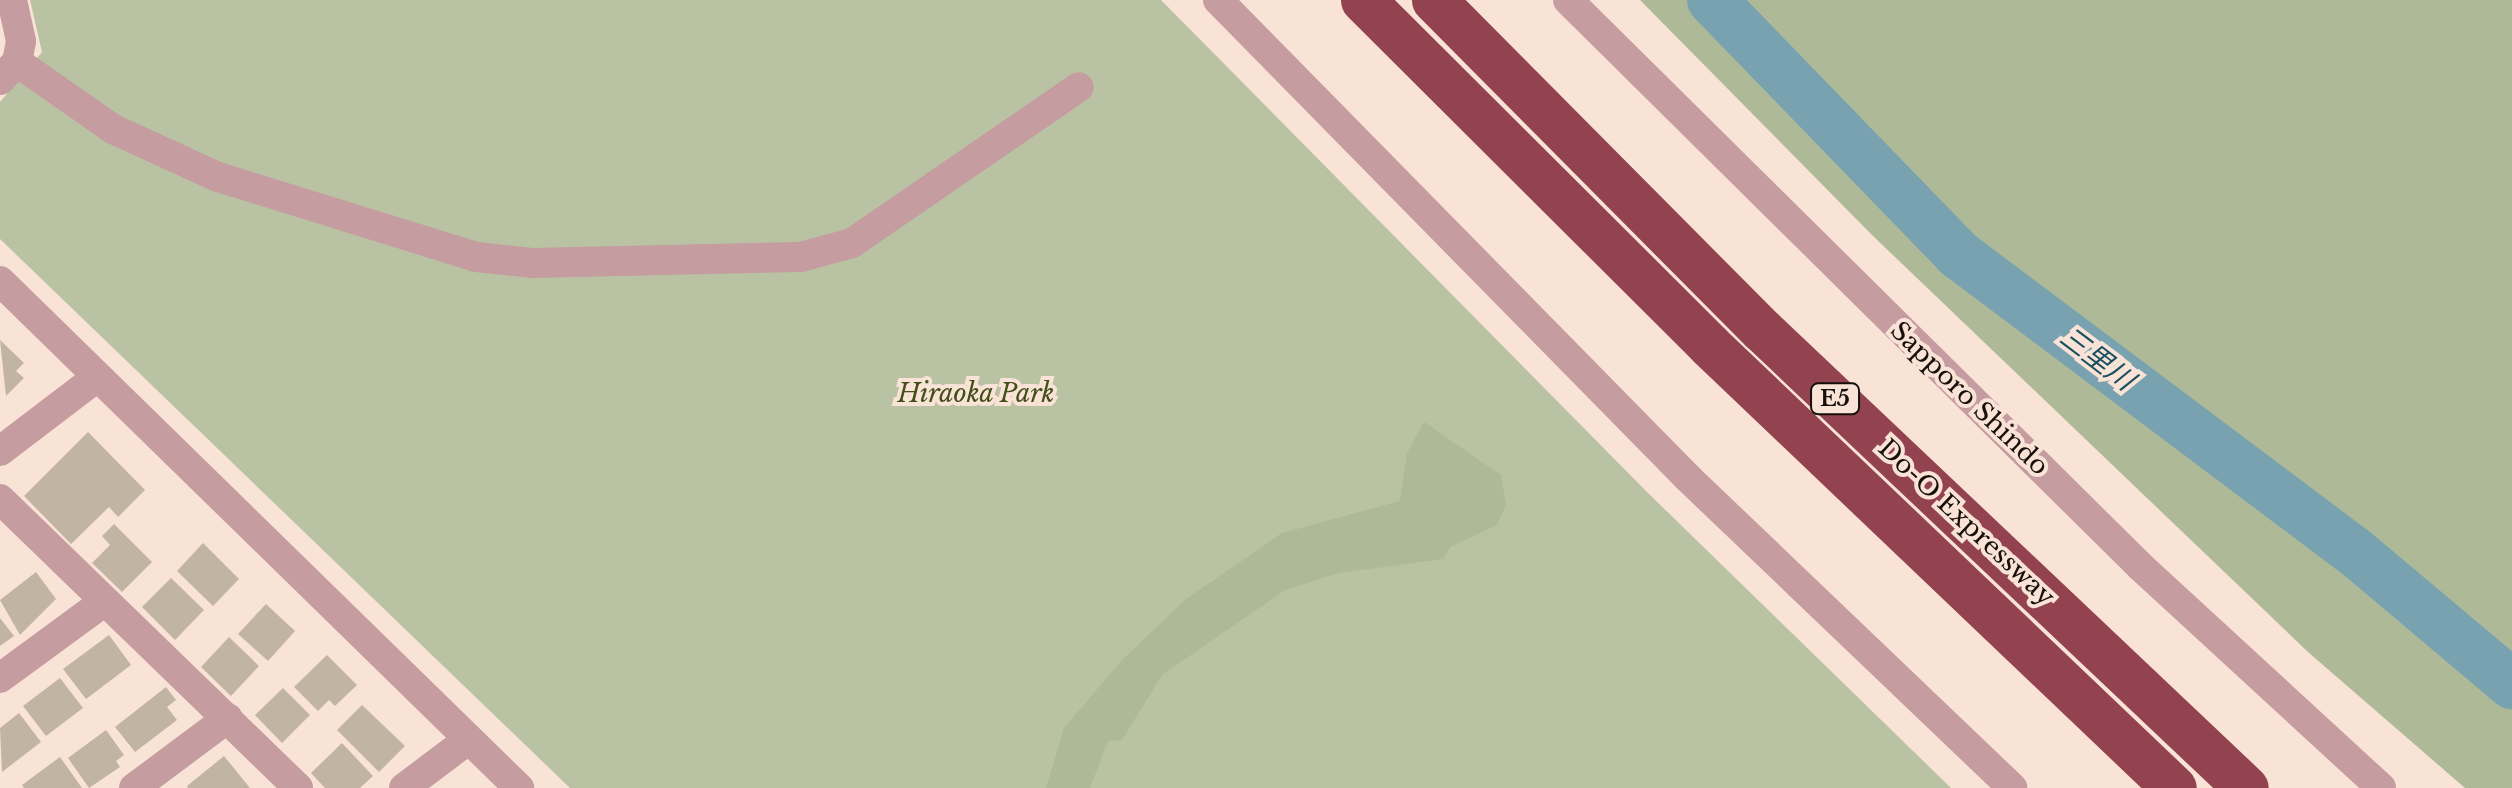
<!DOCTYPE html>
<meta charset="utf-8">
<style>
body{margin:0}
#map{position:relative;width:2512px;height:788px;overflow:hidden;background:#f9e3d6;font-family:"Libre Baskerville","Noto Sans JP",serif}
div>[style]{position:absolute}
.green>*{inset:0;background:#b9c3a3}
.forest>*{inset:0;background:#aeb997}
.river>*{height:50px;margin:-25px;padding:0 25px;transform-origin:25px;border-radius:25px;background:#79a2b0}
.building>*{inset:0;background:#c2b4a2}
.minor>*{height:30px;margin:-15px;padding:0 15px;transform-origin:15px;border-radius:15px;background:#c59c9f}
.highway>*{height:45px;margin:-22.5px;padding:0 22.5px;transform-origin:22.5px;border-radius:22.5px;background:#93434f}
span{translate:-50% -50%;white-space:nowrap;text-align:center;line-height:1.15;-webkit-text-stroke:8px #f9e3d6;paint-order:stroke}
.shield-label span{padding:2px 8px;background:#f9e3d6;border:2px solid;border-radius:8px;-webkit-text-stroke-width:0}
.shield-label{font-size:22px;color:#160f0b;font-weight:700}
.park-label{font-size:25px;color:#424f19;font-style:italic}
.street-label{font-size:25px;color:#160f0b}
.water-label{font-size:28px;color:#185060;font-style:italic}
</style>
<div id="map">
<div class="green">
<div style="clip-path:polygon(30px 0,1161px 0,1647px 492px,1951px 788px,570px 788px,0 239px,0 102px,42px 52px)"></div>
</div>
<div class="forest">
<div style="clip-path:polygon(1640px 0,2512px 0,2512px 788px,2465px 788px,2308px 652px,1872px 235px)"></div>
<div style="clip-path:polygon(1424px 422px,1501px 475px,1506px 505px,1497px 525px,1450px 547px,1444px 559px,1339px 573px,1285px 590px,1162px 675px,1122px 740px,1108px 741px,1090px 788px,1046px 788px,1064px 728px,1123px 659px,1186px 599px,1282px 533px,1400px 501px,1407px 453px)"></div>
</div>
<div class="river">
<div style="left:1712px;top:0;width:354px;rotate:45.9deg"></div>
<div style="left:1958px;top:254px;width:495px;rotate:36.9deg"></div>
<div style="left:2354px;top:551px;width:207px;rotate:40.1deg"></div>
</div>
<div class="building">
<div style="clip-path:polygon(0 340px,24px 363px,16px 371px,24px 378px,6px 396px)"></div>
<div style="clip-path:polygon(88px 432px,145px 490px,118px 517px,109px 507px,71px 544px,24px 496px)"></div>
<div style="clip-path:polygon(114px 524px,152px 562px,122px 592px,92px 563px,110px 545px,102px 536px)"></div>
<div style="clip-path:polygon(203px 543px,239px 579px,213px 606px,177px 571px)"></div>
<div style="clip-path:polygon(36px 572px,56px 599px,20px 635px,0 600px)"></div>
<div style="clip-path:polygon(171px 578px,204px 610px,175px 640px,142px 607px)"></div>
<div style="clip-path:polygon(266px 604px,295px 631px,268px 661px,238px 634px)"></div>
<div style="clip-path:polygon(0 618px,14px 636px,0 646px)"></div>
<div style="clip-path:polygon(109px 635px,131px 665px,86px 699px,63px 669px)"></div>
<div style="clip-path:polygon(229px 637px,259px 666px,231px 696px,201px 667px)"></div>
<div style="clip-path:polygon(327px 655px,357px 685px,335px 706px,329px 700px,318px 711px,294px 687px)"></div>
<div style="clip-path:polygon(60px 678px,83px 708px,46px 736px,23px 706px)"></div>
<div style="clip-path:polygon(166px 687px,176px 700px,167px 707px,177px 720px,135px 752px,115px 727px)"></div>
<div style="clip-path:polygon(283px 688px,310px 715px,282px 743px,255px 715px)"></div>
<div style="clip-path:polygon(362px 705px,405px 746px,379px 772px,337px 730px)"></div>
<div style="clip-path:polygon(19px 713px,41px 742px,2px 772px,0 728px)"></div>
<div style="clip-path:polygon(106px 730px,124px 755px,116px 761px,120px 767px,89px 788px,68px 758px)"></div>
<div style="clip-path:polygon(342px 743px,373px 776px,360px 788px,325px 788px,311px 773px)"></div>
<div style="clip-path:polygon(224px 756px,250px 788px,188px 788px,187px 786px)"></div>
<div style="clip-path:polygon(60px 757px,82px 788px,24px 788px,22px 785px)"></div>
</div>
<div class="minor">
<div style="left:1218px;top:0;width:669px;rotate:45.48deg"></div>
<div style="left:1687px;top:477px;width:450px;rotate:43.7deg"></div>
<div style="left:1568px;top:0;width:806px;rotate:44.7deg"></div>
<div style="left:2141px;top:567px;width:326px;rotate:42.6deg"></div>
<div style="left:17px;top:62px;width:117px;rotate:34.9deg"></div>
<div style="left:113px;top:129px;width:115px;rotate:24.6deg"></div>
<div style="left:218px;top:177px;width:270px;rotate:17.2deg"></div>
<div style="left:476px;top:257px;width:56px;rotate:6.1deg"></div>
<div style="left:532px;top:263px;width:269px;rotate:-1.3deg"></div>
<div style="left:801px;top:257px;width:53px;rotate:-15.4deg"></div>
<div style="left:852px;top:243px;width:275px;rotate:-34.5deg"></div>
<div style="left:0;top:80px;width:25px;rotate:-47deg"></div>
<div style="left:17px;top:62px;width:21px;rotate:-79deg"></div>
<div style="left:21px;top:41px;width:42px;rotate:-102.4deg"></div>
<div style="left:0;top:281px;width:726px;rotate:44.33deg"></div>
<div style="left:0;top:451px;width:122px;rotate:-37.3deg"></div>
<div style="left:0;top:499px;width:415px;rotate:44.1deg"></div>
<div style="left:0;top:678px;width:130px;rotate:-36.3deg"></div>
<div style="left:134px;top:788px;width:117px;rotate:-36.7deg"></div>
<div style="left:404px;top:788px;width:81px;rotate:-37deg"></div>
</div>
<div class="highway">
<div style="left:1363px;top:0;width:489px;rotate:44.9deg"></div>
<div style="left:1709px;top:345px;width:642px;rotate:43.61deg"></div>
<div style="left:1434px;top:0;width:465px;rotate:45.2deg"></div>
<div style="left:1762px;top:330px;width:666px;rotate:43.42deg"></div>
</div>
<div class="shield-label">
<span style="left:1835px;top:399px">E5</span>
</div>
<div class="park-label">
<span style="left:976px;top:394px">Hiraoka Park</span>
</div>
<div class="street-label">
<span style="left:1969px;top:399px;rotate:44deg">Sapporo Shindo</span>
<span style="left:1966px;top:523px;rotate:43deg">Do-O Expressway</span>
</div>
<div class="water-label">
<span style="left:2097px;top:359px;rotate:37deg">三里川</span>
</div>
</div>
